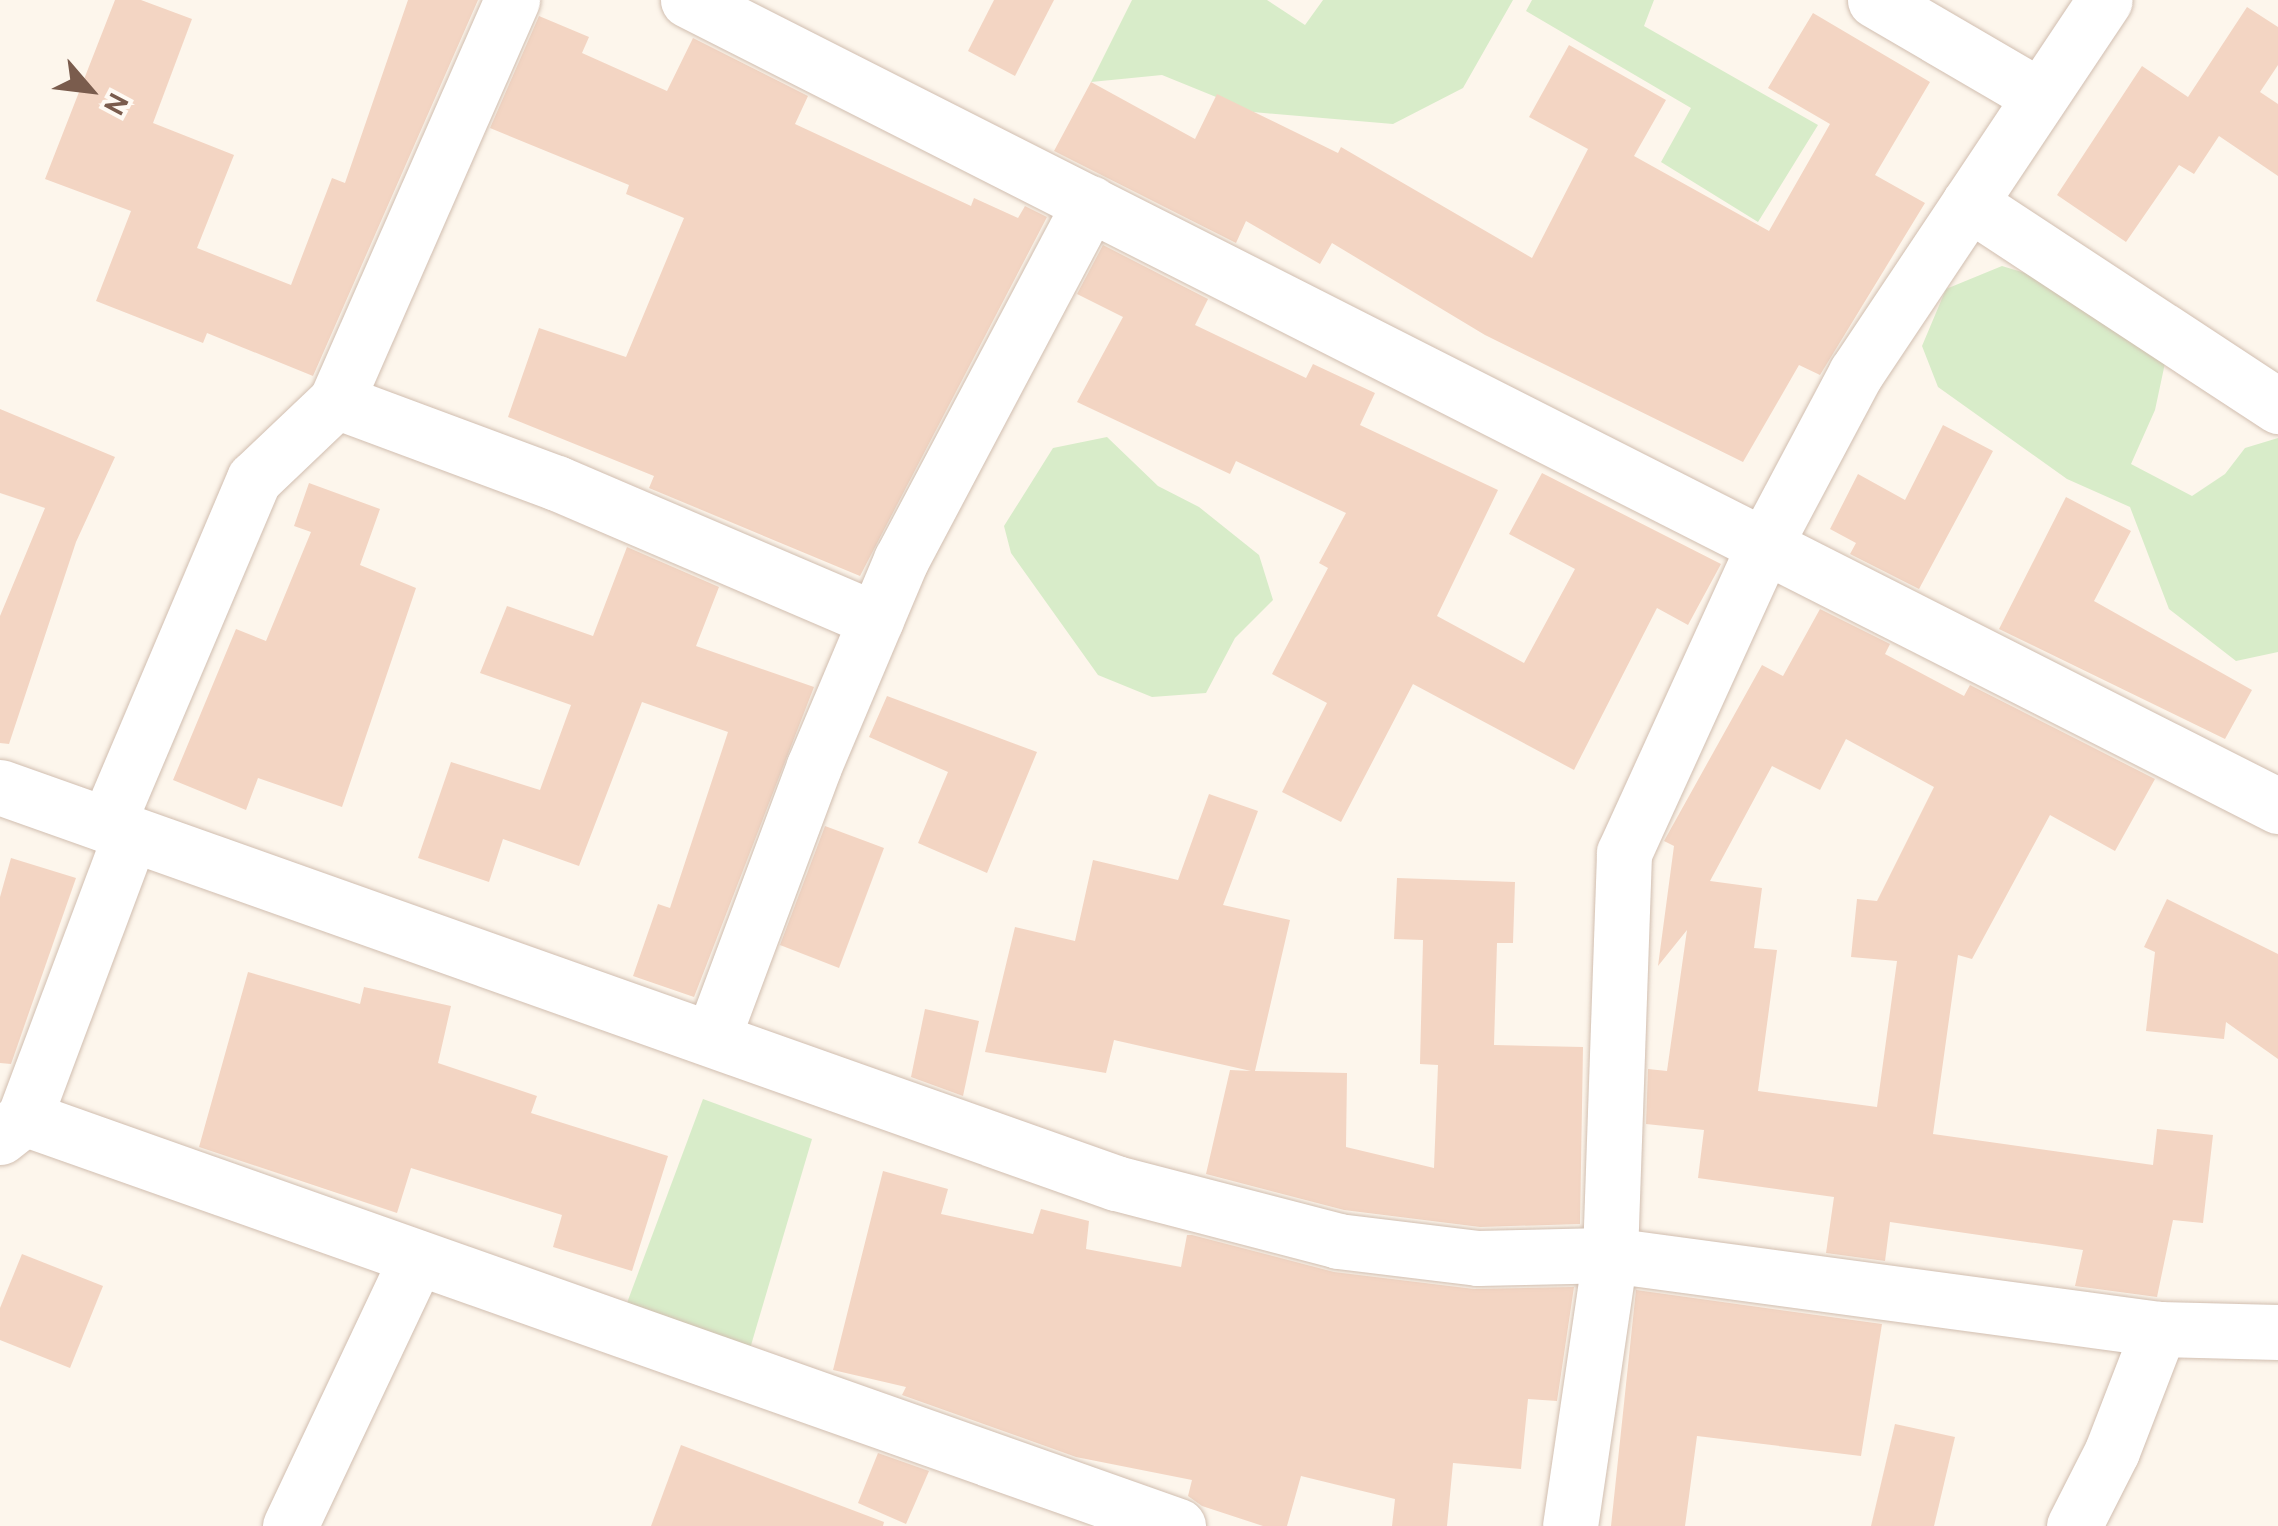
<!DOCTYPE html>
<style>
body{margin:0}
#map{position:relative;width:2278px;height:1526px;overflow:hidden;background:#fdf6ec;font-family:Cabin,sans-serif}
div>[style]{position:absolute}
.green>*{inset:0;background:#d8ecc9}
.building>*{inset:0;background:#f3d5c3}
.roads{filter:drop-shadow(0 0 2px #d1beb0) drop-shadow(0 0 2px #d1beb0)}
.minor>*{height:55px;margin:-27.5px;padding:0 27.5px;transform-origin:27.5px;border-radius:27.5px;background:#fff}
span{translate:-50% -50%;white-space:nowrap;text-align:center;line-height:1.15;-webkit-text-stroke:9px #fffaf3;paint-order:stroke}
.north{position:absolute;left:40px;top:40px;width:100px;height:100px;-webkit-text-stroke:8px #fffaf3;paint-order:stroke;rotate:118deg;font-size:28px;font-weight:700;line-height:40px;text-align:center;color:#7a5c4d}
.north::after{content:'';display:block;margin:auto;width:35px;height:45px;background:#7a5c4d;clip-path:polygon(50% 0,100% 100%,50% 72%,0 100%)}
</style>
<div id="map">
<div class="green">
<div style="clip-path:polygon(1132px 0,1267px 0,1305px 25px,1323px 0,1513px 0,1463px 88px,1393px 124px,1253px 112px,1162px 75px,1091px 82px)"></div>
<div style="clip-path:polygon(1532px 0,1654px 0,1644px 26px,1818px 125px,1758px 222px,1661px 162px,1691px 108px,1526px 11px)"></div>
<div style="clip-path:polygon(2002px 266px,2077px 289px,2171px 335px,2155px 410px,2131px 464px,2192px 496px,2225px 474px,2245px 448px,2278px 438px,2278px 652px,2236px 661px,2169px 609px,2130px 507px,2067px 479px,1938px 387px,1922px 346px,1946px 289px)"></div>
<div style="clip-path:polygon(1107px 437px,1158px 486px,1199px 507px,1259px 555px,1273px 600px,1235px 638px,1206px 693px,1152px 697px,1098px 675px,1011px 553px,1004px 526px,1053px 448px)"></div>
<div style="clip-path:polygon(703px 1099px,812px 1139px,749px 1352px,624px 1311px)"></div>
</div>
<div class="building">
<div style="clip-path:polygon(115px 0,141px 0,192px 19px,153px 123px,234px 155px,197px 248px,291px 285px,332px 178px,345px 183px,408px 0,478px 0,313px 376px,207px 333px,203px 343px,96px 301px,131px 211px,45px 179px)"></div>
<div style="clip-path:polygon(994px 0,1054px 0,1015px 76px,968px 51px)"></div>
<div style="clip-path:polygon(2247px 7px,2278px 27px,2278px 65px,2260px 92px,2278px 104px,2278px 176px,2219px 136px,2194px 174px,2179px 165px,2126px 242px,2057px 195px,2142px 66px,2188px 97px)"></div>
<div style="clip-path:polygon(1813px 13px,1930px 82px,1875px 175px,1925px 203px,1820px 375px,1799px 365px,1743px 462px,1485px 335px,1332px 243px,1320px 264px,1246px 221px,1236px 243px,1054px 151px,1091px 82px,1195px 139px,1217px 94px,1338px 153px,1341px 147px,1532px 258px,1588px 149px,1529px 117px,1569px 45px,1666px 100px,1634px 156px,1769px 231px,1830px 124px,1768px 88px)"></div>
<div style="clip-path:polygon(539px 16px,589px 37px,582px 53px,667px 91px,693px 38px,808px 96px,795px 124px,971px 206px,974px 198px,1018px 218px,1025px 206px,1047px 217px,860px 576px,649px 488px,654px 476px,508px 417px,539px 328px,626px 357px,684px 218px,626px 194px,629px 185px,490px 128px)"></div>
<div style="clip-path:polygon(1103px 245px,1208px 299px,1195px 325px,1306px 378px,1313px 364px,1375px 393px,1360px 425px,1498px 490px,1437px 616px,1524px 663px,1575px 569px,1509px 534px,1542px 473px,1721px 564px,1688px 625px,1657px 608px,1574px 770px,1413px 684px,1341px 822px,1282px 792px,1327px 703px,1272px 674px,1328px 568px,1319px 563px,1346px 513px,1236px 461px,1230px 474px,1077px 402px,1123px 317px,1077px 294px)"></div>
<div style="clip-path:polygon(0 409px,115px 457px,76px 542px,9px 744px,0 743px,0 616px,45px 508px,0 493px)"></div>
<div style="clip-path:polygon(1943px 425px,1993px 451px,1919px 589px,1850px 554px,1856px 543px,1830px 529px,1858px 474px,1905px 500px)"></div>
<div style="clip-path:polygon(309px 483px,380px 509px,360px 565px,416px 588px,342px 807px,258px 778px,246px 810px,173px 780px,236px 629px,266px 641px,311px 532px,294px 526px)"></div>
<div style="clip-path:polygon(2066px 497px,2131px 531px,2094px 601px,2252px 690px,2225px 739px,1999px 629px)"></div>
<div style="clip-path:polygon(627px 547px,719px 587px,696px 646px,814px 687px,694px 997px,633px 976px,658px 904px,670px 908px,728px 732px,642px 702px,579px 866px,503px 839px,489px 882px,418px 858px,451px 762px,540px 790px,571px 705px,480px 673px,507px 606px,593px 636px)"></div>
<div style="clip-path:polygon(evenodd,1820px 609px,1890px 644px,1885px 654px,1964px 696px,1970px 685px,2155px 779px,2115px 851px,2050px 815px,1972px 959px,1958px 955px,1933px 1134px,2153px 1165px,2157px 1129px,2213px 1135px,2203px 1223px,2173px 1220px,2157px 1297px,2075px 1286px,2083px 1250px,1890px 1222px,1885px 1261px,1826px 1253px,1834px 1197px,1698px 1178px,1704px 1130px,1646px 1124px,1648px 1069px,1667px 1071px,1687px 930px,1658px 966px,1674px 846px,1664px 841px,1762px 665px,1783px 676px,1820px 609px,1846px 739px,1934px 787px,1877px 901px,1857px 899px,1851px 957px,1897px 961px,1877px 1107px,1758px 1091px,1777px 950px,1754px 948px,1762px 888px,1710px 881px,1772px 766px,1820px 790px,1846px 739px)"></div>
<div style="clip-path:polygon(887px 696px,1037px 752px,987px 873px,918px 843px,948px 772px,869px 737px)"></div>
<div style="clip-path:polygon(1209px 794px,1258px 811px,1223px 905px,1290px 920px,1255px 1071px,1347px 1073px,1346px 1147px,1434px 1168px,1438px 1065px,1420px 1064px,1423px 940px,1394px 939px,1397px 878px,1515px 882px,1513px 943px,1497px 943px,1494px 1045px,1583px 1047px,1580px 1224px,1480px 1227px,1344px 1210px,1206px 1174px,1230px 1070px,1251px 1071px,1114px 1040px,1106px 1073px,985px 1052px,1015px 927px,1075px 941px,1093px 860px,1178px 880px)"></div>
<div style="clip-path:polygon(825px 826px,884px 848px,839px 968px,780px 945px)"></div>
<div style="clip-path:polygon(11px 858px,76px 878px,11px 1064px,0 1063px,0 897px)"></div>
<div style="clip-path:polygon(2167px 899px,2278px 954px,2278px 1059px,2226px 1022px,2224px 1039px,2146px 1031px,2155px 952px,2144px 947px)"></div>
<div style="clip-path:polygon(248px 972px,360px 1004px,364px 987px,451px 1006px,438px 1063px,537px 1096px,531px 1113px,668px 1156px,632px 1271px,553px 1247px,562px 1215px,411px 1168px,397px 1213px,199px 1147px)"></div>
<div style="clip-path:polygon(925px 1009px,979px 1021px,963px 1096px,911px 1077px)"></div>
<div style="clip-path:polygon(883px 1171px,948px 1189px,941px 1214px,1033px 1234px,1041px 1209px,1089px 1221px,1086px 1249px,1181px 1267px,1187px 1235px,1192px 1235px,1334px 1272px,1474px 1289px,1574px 1287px,1557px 1401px,1528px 1399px,1521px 1469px,1453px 1463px,1447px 1526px,1392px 1526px,1395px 1499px,1301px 1476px,1287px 1526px,1263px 1526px,1202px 1506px,1188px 1496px,1192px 1480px,1076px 1457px,902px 1395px,906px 1387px,833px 1370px)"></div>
<div style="clip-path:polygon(22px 1254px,103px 1286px,70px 1368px,0 1340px,0 1308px)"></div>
<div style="clip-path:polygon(1636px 1290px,1882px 1324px,1861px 1456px,1697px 1436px,1685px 1526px,1611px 1526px)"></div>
<div style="clip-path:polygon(1895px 1424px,1955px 1437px,1934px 1526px,1871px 1526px)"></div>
<div style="clip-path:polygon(681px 1445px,884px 1522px,883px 1526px,651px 1526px)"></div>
<div style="clip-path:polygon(878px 1453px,929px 1471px,906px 1524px,858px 1503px)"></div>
</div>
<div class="roads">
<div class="minor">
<div style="left:688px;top:0;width:1783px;rotate:26.88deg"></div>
<div style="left:1875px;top:0;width:190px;rotate:30.3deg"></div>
<div style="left:1969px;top:203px;width:370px;rotate:33.3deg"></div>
<div style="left:336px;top:401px;width:438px;rotate:-66.3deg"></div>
<div style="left:0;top:787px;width:1184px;rotate:19.54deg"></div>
<div style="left:1116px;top:1183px;width:229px;rotate:14.6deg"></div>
<div style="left:1338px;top:1241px;width:141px;rotate:6.9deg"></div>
<div style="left:1478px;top:1258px;width:132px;rotate:-1.3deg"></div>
<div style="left:1610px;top:1255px;width:554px;rotate:7.68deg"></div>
<div style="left:2159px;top:1329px;width:119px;rotate:1.4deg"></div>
<div style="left:107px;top:825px;width:376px;rotate:-67deg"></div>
<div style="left:254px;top:479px;width:113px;rotate:-43.6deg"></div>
<div style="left:336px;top:401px;width:236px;rotate:20.4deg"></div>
<div style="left:557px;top:483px;width:347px;rotate:23.2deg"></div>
<div style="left:712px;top:1039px;width:291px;rotate:-69.5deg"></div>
<div style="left:814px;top:766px;width:224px;rotate:-67.1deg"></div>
<div style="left:901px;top:560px;width:404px;rotate:-62.1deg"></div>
<div style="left:24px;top:1118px;width:1224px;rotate:19.47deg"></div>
<div style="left:0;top:1137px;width:31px;rotate:-38deg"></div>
<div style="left:24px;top:1118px;width:303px;rotate:-69.4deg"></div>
<div style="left:290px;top:1526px;width:297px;rotate:-64.7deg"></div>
<div style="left:1570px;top:1526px;width:274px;rotate:-81.6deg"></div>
<div style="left:1610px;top:1255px;width:402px;rotate:-88deg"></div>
<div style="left:1624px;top:853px;width:340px;rotate:-65.5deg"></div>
<div style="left:1765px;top:544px;width:194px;rotate:-62deg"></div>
<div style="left:1856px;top:373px;width:448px;rotate:-56.3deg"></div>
<div style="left:2074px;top:1526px;width:84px;rotate:-63.1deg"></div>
<div style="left:2112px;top:1451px;width:131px;rotate:-68.9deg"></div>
</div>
</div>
<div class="north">N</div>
</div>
